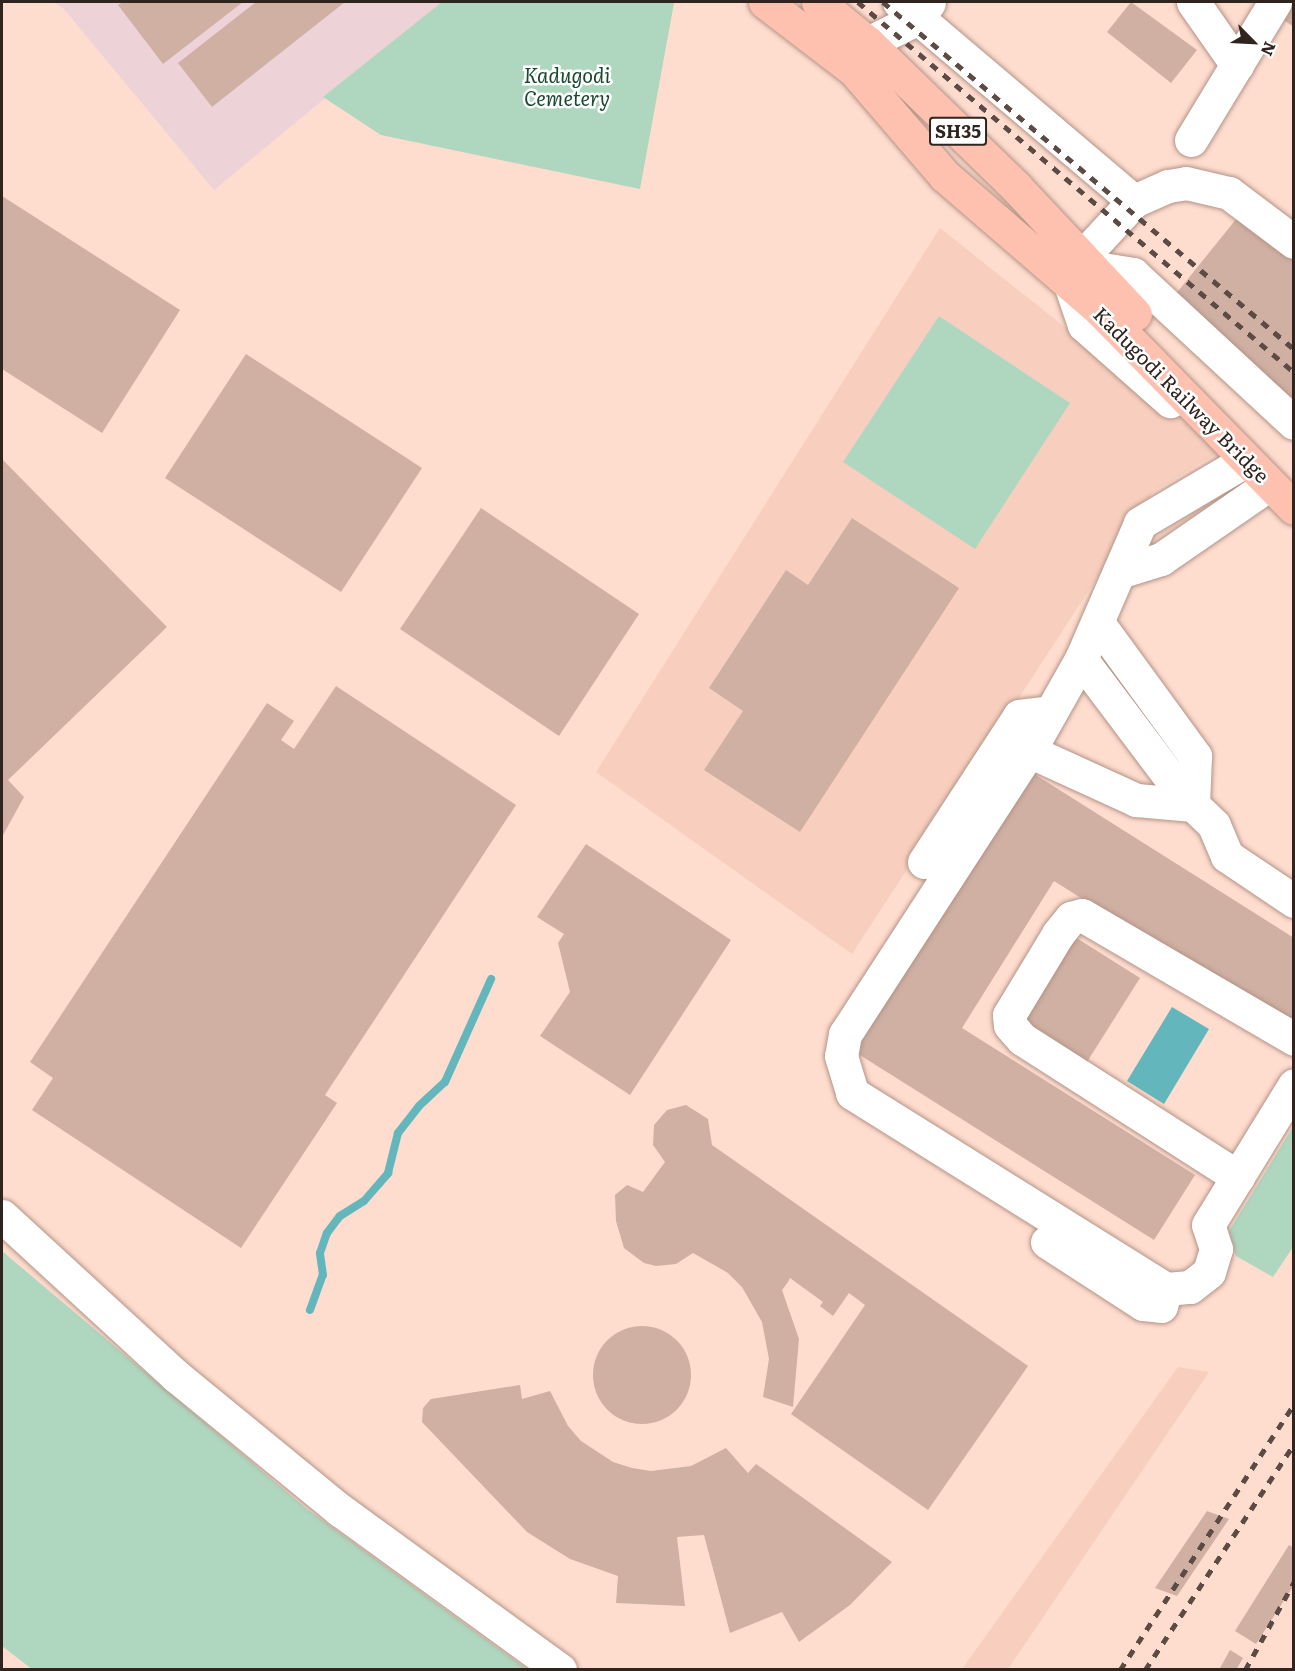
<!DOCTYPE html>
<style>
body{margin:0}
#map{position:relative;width:1295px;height:1671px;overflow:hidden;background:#fedcce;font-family:Literata,serif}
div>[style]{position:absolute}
.built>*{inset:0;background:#f8cfbe}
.industrial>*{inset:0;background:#edd3d8}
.green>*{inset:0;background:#afd6bf}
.water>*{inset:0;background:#63b7bc}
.stream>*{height:8px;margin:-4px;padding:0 4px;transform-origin:4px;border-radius:4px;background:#63b7bc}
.building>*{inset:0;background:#d0b0a3}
.round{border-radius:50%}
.roads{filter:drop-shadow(0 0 2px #b39487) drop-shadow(0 0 2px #b39487)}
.minor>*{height:33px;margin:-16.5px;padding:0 16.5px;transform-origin:16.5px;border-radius:16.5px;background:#fff}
.major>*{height:33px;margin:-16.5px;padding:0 16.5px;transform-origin:16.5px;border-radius:16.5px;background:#ffc1af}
.rail>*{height:4.5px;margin-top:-2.25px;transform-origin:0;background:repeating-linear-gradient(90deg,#5c4b44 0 8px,transparent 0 16px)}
span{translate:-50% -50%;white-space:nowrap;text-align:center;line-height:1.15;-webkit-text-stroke:5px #fff;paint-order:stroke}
.shield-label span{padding:2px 4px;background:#fff;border:2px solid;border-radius:4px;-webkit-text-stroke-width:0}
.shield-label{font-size:18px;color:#30241f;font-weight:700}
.park-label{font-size:20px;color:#174830;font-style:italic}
.street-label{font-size:20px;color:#30241f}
.frame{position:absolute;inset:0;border:3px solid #30241f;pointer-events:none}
.north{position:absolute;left:1223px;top:12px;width:60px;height:60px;-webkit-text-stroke:4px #fff;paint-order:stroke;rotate:114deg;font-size:16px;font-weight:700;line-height:24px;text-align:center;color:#30241f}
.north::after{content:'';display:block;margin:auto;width:21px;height:27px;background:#30241f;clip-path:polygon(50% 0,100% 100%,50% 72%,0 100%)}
</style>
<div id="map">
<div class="built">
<div style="clip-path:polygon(940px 228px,1221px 451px,1153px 492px,852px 954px,596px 772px)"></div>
<div style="clip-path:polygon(1178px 1367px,1209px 1372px,1008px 1669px,962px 1669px)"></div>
</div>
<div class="industrial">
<div style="clip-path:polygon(53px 2px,442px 2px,214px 190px,63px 8px)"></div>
</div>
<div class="green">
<div style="clip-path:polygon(442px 2px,674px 3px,640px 189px,381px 135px,323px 97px)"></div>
<div style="clip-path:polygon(939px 316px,1070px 403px,975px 549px,843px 462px)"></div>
<div style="clip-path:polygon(1293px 1127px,1293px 1247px,1273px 1277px,1236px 1256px,1229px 1231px)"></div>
<div style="clip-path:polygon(2px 1251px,307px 1509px,527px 1669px,33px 1670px,2px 1646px)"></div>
</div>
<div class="water">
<div style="clip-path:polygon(1172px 1007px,1209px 1029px,1164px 1104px,1127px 1081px)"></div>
</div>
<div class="stream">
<div style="left:310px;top:1310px;width:37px;rotate:-70deg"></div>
<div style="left:323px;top:1275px;width:22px;rotate:-98deg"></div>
<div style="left:320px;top:1253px;width:21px;rotate:-71deg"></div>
<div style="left:327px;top:1233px;width:21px;rotate:-53deg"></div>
<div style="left:340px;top:1216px;width:28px;rotate:-32deg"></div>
<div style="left:364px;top:1201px;width:37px;rotate:-49deg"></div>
<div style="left:388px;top:1173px;width:41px;rotate:-76deg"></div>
<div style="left:398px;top:1133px;width:34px;rotate:-52deg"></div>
<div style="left:419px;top:1106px;width:35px;rotate:-43deg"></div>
<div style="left:445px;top:1082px;width:113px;rotate:-65.9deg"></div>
</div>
<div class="building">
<div style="clip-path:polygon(123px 2px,243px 2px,163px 64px,118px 5px)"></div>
<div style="clip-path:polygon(256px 2px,345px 2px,212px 107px,178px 63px)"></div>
<div style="clip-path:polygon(1131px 2px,1197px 50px,1171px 83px,1107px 32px)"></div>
<div style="clip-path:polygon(1290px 2px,1294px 2px,1294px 27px,1279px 17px)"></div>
<div style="clip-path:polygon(2px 196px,180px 310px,102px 433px,2px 369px)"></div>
<div style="clip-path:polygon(1241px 213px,1294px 256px,1294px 399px,1171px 300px)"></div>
<div style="clip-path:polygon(246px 354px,422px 468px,341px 592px,165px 478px)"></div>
<div style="clip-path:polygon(2px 459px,167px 627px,8px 780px,24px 797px,2px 837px)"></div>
<div style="clip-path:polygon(481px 508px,639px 614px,559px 736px,400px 629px)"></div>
<div style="clip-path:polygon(852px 518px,959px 588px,800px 832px,704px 770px,743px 711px,709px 688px,786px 570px,808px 585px)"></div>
<div style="clip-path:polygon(336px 686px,516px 805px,325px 1095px,337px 1103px,241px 1248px,32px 1110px,53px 1078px,30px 1062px,267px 703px,294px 721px,281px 740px,294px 749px)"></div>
<div style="clip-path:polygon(1031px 772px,1294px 938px,1294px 1032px,1054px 881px,962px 1028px,1195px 1175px,1154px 1240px,855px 1052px)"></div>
<div style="clip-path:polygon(586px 844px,731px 940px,630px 1095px,540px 1036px,570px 992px,558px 943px,564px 934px,537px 917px)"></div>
<div style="clip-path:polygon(1075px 937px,1140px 978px,1085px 1065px,1020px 1024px)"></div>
<div style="clip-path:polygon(686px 1105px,708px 1119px,712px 1145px,1028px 1366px,928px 1510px,791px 1414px,865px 1305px,849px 1293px,833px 1316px,820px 1306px,823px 1302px,790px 1278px,788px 1282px,782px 1290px,799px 1339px,793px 1407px,763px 1397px,769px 1359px,762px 1322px,742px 1287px,728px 1273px,693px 1253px,676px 1264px,656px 1266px,644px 1263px,624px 1248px,616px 1221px,615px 1195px,627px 1185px,643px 1192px,665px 1162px,653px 1145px,654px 1125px,667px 1110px)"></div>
<div class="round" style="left:593px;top:1326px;width:98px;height:98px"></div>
<div style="clip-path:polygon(520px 1385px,522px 1399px,550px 1391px,568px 1426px,581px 1441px,613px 1462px,632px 1468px,651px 1471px,691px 1466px,726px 1448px,748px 1473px,756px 1464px,892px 1562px,850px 1605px,799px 1642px,782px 1612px,730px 1633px,704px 1535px,677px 1537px,685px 1606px,616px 1603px,618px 1576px,570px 1559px,527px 1532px,422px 1422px,423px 1408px,431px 1399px)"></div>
<div style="clip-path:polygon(1207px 1511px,1229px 1519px,1177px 1596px,1155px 1588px)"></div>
<div style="clip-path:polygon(1289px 1545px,1294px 1548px,1294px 1585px,1256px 1644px,1235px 1631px)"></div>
<div style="clip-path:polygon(1230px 1650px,1243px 1658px,1236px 1670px,1219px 1670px)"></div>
</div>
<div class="roads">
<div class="minor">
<div style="left:899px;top:2px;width:308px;rotate:40.3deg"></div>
<div style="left:1193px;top:2px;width:77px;rotate:55.1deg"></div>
<div style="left:868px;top:43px;width:56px;rotate:-26.6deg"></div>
<div style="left:918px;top:18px;width:19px;rotate:-55deg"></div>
<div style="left:1191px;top:140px;width:162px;rotate:-58.7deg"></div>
<div style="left:1083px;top:256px;width:75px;rotate:-47.2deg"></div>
<div style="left:1134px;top:201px;width:37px;rotate:-24deg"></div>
<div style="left:1168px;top:186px;width:18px;rotate:-9deg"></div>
<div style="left:1186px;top:183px;width:44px;rotate:13.1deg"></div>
<div style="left:1229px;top:193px;width:81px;rotate:37deg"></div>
<div style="left:1090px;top:267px;width:44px;rotate:9.2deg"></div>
<div style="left:1133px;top:274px;width:219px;rotate:42.8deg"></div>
<div style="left:1069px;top:281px;width:46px;rotate:71.2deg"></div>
<div style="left:1084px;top:325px;width:115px;rotate:41.5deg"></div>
<div style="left:1119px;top:572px;width:44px;rotate:-17.2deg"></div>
<div style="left:1161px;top:559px;width:121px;rotate:-34.6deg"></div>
<div style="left:1098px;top:623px;width:165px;rotate:53.9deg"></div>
<div style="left:1195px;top:756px;width:49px;rotate:92.3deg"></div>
<div style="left:1081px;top:659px;width:150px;rotate:53.1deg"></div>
<div style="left:1029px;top:751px;width:106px;rotate:-60.5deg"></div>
<div style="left:1081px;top:659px;width:148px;rotate:-66.5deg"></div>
<div style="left:1140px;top:523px;width:114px;rotate:-30.6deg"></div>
<div style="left:924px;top:862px;width:174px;rotate:-56.9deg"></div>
<div style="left:1019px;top:716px;width:32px;rotate:-7deg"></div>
<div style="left:1294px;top:901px;width:81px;rotate:-146.1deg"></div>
<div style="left:1227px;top:856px;width:34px;rotate:-113deg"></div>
<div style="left:1214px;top:825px;width:29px;rotate:-136deg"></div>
<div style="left:1193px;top:805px;width:57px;rotate:-175deg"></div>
<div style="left:1136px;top:800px;width:118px;rotate:-155.4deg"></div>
<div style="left:1029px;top:751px;width:338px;rotate:123deg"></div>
<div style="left:845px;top:1034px;width:22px;rotate:100deg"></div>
<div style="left:841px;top:1056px;width:39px;rotate:73deg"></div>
<div style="left:852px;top:1093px;width:370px;rotate:32deg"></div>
<div style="left:1166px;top:1289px;width:24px;rotate:-5deg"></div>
<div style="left:1190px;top:1287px;width:24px;rotate:-38deg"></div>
<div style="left:1209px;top:1272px;width:24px;rotate:-73deg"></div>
<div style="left:1216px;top:1249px;width:25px;rotate:-108deg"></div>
<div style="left:1208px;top:1225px;width:164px;rotate:-58.4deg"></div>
<div style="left:1238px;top:1177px;width:256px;rotate:-147.4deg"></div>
<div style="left:1022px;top:1039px;width:18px;rotate:-131deg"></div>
<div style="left:1010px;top:1025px;width:10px;rotate:-96deg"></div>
<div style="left:1009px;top:1015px;width:95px;rotate:-58.8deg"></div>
<div style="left:1058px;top:934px;width:21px;rotate:-51deg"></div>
<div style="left:1071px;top:918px;width:11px;rotate:-15deg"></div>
<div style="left:1082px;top:915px;width:246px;rotate:30.3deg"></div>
<div style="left:2px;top:1216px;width:236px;rotate:42.6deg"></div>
<div style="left:176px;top:1376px;width:212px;rotate:39.3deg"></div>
<div style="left:340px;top:1510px;width:272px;rotate:36deg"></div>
<div style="left:1047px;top:1242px;width:114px;rotate:32.9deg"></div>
<div style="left:1143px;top:1304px;width:18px;rotate:6deg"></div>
<div style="left:1161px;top:1306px;width:18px;rotate:-74deg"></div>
</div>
<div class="major">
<div style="left:765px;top:2px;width:112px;rotate:37.4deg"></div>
<div style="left:854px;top:70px;width:140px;rotate:49.4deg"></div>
<div style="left:945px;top:176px;width:205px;rotate:40.8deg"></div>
<div style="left:1100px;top:310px;width:277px;rotate:45.6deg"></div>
<div style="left:818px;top:2px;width:65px;rotate:39.4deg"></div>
<div style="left:868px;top:43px;width:206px;rotate:44.2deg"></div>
<div style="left:1016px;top:187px;width:174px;rotate:46.9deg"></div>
</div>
</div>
<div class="rail">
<div style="left:858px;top:2px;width:572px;rotate:40.32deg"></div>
<div style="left:883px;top:2px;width:538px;rotate:40.17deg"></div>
<div style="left:1120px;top:1670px;width:318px;rotate:-56.8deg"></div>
<div style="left:1145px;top:1670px;width:271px;rotate:-56.6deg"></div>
<div style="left:1245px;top:1670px;width:101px;rotate:-60.9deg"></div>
</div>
<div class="shield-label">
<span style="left:958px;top:131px">SH35</span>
</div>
<div class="park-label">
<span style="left:567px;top:86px">Kadugodi<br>Cemetery</span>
</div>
<div class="street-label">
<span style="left:1182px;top:394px;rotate:45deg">Kadugodi Railway Bridge</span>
</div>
<div class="frame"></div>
<div class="north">N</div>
</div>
